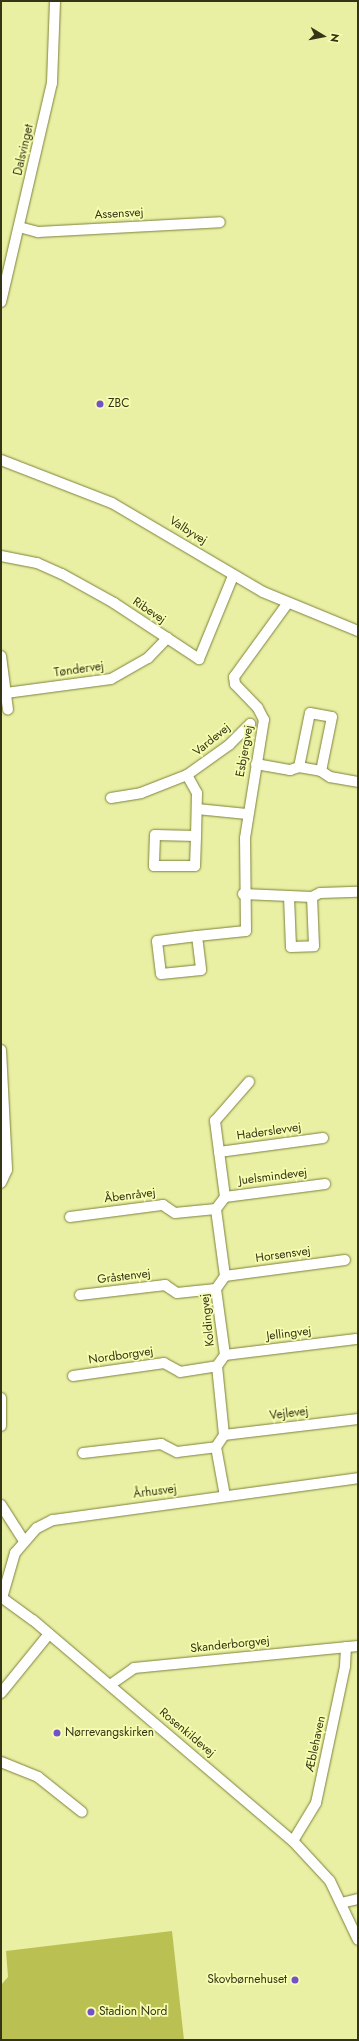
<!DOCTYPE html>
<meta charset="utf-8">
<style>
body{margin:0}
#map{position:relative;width:359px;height:2041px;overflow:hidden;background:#e9efa3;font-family:Jost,sans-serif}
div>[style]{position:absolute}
.green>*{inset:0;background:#bbc052}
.roads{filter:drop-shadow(0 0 1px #7e823a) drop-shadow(0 0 1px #7e823a)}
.minor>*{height:10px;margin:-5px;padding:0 5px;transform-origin:5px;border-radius:5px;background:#fff}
.dots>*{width:11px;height:11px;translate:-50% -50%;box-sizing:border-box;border:2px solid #f6fcb0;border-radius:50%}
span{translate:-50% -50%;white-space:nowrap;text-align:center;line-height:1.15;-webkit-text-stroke:3.5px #f6fcb0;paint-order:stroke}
.street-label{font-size:12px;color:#333516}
.poi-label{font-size:12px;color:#333516}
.left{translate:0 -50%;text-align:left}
.right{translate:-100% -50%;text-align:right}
.frame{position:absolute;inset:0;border:2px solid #333516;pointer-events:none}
.north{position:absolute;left:303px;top:16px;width:40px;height:40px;-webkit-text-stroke:3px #f6fcb0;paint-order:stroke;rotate:100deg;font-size:11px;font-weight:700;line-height:16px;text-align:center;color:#333516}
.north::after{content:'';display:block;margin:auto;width:14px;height:18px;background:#333516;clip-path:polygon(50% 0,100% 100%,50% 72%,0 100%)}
</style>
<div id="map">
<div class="green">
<div style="clip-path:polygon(172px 1931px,184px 2040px,1px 2040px,1px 1985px,8px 1977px,6px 1951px)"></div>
</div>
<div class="roads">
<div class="minor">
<div style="left:19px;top:227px;width:20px;rotate:15deg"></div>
<div style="left:38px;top:232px;width:182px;rotate:-3.1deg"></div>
<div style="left:1px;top:302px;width:225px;rotate:-76.9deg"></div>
<div style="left:52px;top:83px;width:82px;rotate:-87.9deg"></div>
<div style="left:1px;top:460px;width:119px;rotate:21.2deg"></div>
<div style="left:112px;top:503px;width:175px;rotate:30.5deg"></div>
<div style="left:263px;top:592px;width:103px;rotate:22.3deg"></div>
<div style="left:1px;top:556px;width:37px;rotate:11deg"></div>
<div style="left:37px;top:563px;width:27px;rotate:24deg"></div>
<div style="left:62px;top:574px;width:60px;rotate:29.1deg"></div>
<div style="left:114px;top:603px;width:102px;rotate:33.4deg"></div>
<div style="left:199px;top:659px;width:90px;rotate:-67.7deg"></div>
<div style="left:1px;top:656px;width:54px;rotate:82.6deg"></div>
<div style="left:6px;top:693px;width:106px;rotate:-7.6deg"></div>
<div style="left:111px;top:679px;width:43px;rotate:-29.6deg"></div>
<div style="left:148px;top:658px;width:28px;rotate:-46deg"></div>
<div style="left:256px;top:764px;width:35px;rotate:10deg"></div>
<div style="left:290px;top:770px;width:9px;rotate:-18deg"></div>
<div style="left:299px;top:767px;width:22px;rotate:10deg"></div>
<div style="left:321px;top:771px;width:11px;rotate:34deg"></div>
<div style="left:330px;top:777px;width:28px;rotate:10deg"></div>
<div style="left:299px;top:767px;width:55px;rotate:-78.5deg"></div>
<div style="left:310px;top:713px;width:22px;rotate:10deg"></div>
<div style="left:332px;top:717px;width:55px;rotate:101.5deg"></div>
<div style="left:187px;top:775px;width:21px;rotate:61deg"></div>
<div style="left:197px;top:793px;width:43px;rotate:91.3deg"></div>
<div style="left:196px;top:836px;width:41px;rotate:-178.6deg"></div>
<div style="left:155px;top:835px;width:31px;rotate:92deg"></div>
<div style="left:154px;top:866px;width:41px"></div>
<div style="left:195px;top:866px;width:30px;rotate:-88deg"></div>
<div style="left:111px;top:798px;width:30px;rotate:-9deg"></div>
<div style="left:141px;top:793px;width:49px;rotate:-21.4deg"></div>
<div style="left:187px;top:775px;width:52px;rotate:-35.5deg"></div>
<div style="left:229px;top:745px;width:30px;rotate:-45deg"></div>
<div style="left:197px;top:809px;width:50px;rotate:5.7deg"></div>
<div style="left:243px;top:894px;width:69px;rotate:2.5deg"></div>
<div style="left:312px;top:897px;width:9px;rotate:-27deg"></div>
<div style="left:320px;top:893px;width:38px;rotate:-2deg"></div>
<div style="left:289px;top:897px;width:50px;rotate:87.7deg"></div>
<div style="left:291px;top:947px;width:23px;rotate:-2deg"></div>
<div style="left:314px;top:946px;width:49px;rotate:-92.3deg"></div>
<div style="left:197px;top:936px;width:34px;rotate:83deg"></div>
<div style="left:201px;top:970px;width:40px;rotate:174.3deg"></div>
<div style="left:161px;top:974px;width:33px;rotate:-97deg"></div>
<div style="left:157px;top:941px;width:40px;rotate:-7.1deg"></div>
<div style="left:197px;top:936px;width:49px;rotate:-5.8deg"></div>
<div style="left:246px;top:931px;width:93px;rotate:-90.6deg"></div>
<div style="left:245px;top:838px;width:120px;rotate:-80.9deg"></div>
<div style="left:264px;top:720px;width:13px;rotate:-117deg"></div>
<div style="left:258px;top:708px;width:33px;rotate:-134deg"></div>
<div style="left:235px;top:684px;width:7px;rotate:-98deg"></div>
<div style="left:234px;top:677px;width:90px;rotate:-54deg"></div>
<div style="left:1px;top:1050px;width:120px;rotate:87.1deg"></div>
<div style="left:7px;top:1170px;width:14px;rotate:115deg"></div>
<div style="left:219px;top:1152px;width:105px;rotate:-7.7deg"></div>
<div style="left:225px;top:1197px;width:101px;rotate:-7.4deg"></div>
<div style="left:70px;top:1217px;width:94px;rotate:-7.4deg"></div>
<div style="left:163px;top:1205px;width:14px;rotate:34deg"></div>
<div style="left:175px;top:1213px;width:41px;rotate:-5.6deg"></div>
<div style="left:225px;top:1276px;width:121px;rotate:-7.6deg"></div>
<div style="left:80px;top:1295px;width:86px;rotate:-6.7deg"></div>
<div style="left:165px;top:1285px;width:14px;rotate:34deg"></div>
<div style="left:177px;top:1293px;width:39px;rotate:-6deg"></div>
<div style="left:225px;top:1355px;width:132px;rotate:-7deg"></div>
<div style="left:73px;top:1376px;width:92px;rotate:-8.1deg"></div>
<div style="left:164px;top:1363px;width:18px;rotate:29deg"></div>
<div style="left:180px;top:1372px;width:37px;rotate:-9deg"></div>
<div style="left:1px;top:1398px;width:28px;rotate:90deg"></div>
<div style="left:224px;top:1435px;width:135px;rotate:-6.8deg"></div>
<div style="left:83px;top:1453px;width:79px;rotate:-6.6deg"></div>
<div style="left:161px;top:1444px;width:18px;rotate:27deg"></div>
<div style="left:177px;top:1452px;width:39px;rotate:-7deg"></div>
<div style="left:225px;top:1496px;width:50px;rotate:-100.4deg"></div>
<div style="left:216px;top:1447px;width:14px;rotate:-56deg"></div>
<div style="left:224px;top:1435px;width:69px;rotate:-95.8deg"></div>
<div style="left:217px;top:1366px;width:14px;rotate:-54deg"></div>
<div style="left:225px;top:1355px;width:67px;rotate:-97.8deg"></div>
<div style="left:216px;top:1289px;width:16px;rotate:-55deg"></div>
<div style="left:225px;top:1276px;width:68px;rotate:-97.7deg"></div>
<div style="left:216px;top:1209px;width:15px;rotate:-53deg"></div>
<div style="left:225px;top:1197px;width:77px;rotate:-97.5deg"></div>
<div style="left:215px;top:1121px;width:52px;rotate:-48.9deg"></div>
<div style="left:1px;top:1505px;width:43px;rotate:57.4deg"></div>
<div style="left:1px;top:1597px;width:39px;rotate:36deg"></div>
<div style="left:33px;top:1620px;width:341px;rotate:40.4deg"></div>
<div style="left:293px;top:1841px;width:54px;rotate:47.2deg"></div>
<div style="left:330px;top:1881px;width:65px;rotate:64.6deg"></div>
<div style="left:2px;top:1598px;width:47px;rotate:-73.9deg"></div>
<div style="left:15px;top:1553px;width:33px;rotate:-49deg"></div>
<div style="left:37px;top:1528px;width:18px;rotate:-27deg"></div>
<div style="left:53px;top:1520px;width:308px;rotate:-7.8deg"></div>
<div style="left:110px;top:1685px;width:29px;rotate:-35deg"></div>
<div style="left:134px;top:1668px;width:225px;rotate:-5.6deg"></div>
<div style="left:1px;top:1693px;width:76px;rotate:-50.9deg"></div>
<div style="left:1px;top:1762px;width:40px;rotate:22deg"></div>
<div style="left:38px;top:1777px;width:56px;rotate:38.5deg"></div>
<div style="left:293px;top:1841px;width:44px;rotate:-58.8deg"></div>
<div style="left:316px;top:1803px;width:140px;rotate:-78deg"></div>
<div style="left:345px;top:1666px;width:19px;rotate:-87deg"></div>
<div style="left:341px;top:1903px;width:17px;rotate:-13deg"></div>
</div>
</div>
<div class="dots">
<div style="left:100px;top:404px;background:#7351cb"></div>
<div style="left:57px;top:1733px;background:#7351cb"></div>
<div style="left:295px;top:1980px;background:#7351cb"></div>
<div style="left:91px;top:2012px;background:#7351cb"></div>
</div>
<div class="street-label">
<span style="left:24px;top:150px;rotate:-77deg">Dalsvinget</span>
<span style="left:119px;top:214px;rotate:-3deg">Assensvej</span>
<span style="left:188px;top:531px;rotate:32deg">Valbyvej</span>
<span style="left:149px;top:611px;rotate:34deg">Ribevej</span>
<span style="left:79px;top:670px;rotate:-8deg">Tøndervej</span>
<span style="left:212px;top:740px;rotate:-39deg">Vardevej</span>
<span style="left:245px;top:751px;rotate:-80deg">Esbjergvej</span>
<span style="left:269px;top:1132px;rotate:-8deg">Haderslevvej</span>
<span style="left:273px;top:1177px;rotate:-7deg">Juelsmindevej</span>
<span style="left:130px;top:1196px;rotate:-7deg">Åbenråvej</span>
<span style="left:283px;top:1255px;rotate:-8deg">Horsensvej</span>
<span style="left:124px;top:1277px;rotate:-7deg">Gråstenvej</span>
<span style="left:208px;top:1320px;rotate:-96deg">Koldingvej</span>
<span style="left:289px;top:1334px;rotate:-7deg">Jellingvej</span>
<span style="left:121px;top:1356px;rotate:-8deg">Nordborgvej</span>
<span style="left:289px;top:1414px;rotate:-7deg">Vejlevej</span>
<span style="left:155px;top:1492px;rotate:-7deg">Århusvej</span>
<span style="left:230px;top:1645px;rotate:-6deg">Skanderborgvej</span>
<span style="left:187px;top:1733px;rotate:40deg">Rosenkildevej</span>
<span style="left:316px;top:1744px;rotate:-78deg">Æblehaven</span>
</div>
<div class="poi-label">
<span class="left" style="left:108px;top:404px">ZBC</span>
<span class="left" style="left:65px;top:1733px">Nørrevangskirken</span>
<span class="right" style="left:287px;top:1980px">Skovbørnehuset</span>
<span class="left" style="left:99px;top:2012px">Stadion Nord</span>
</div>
<div class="frame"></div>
<div class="north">N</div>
</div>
